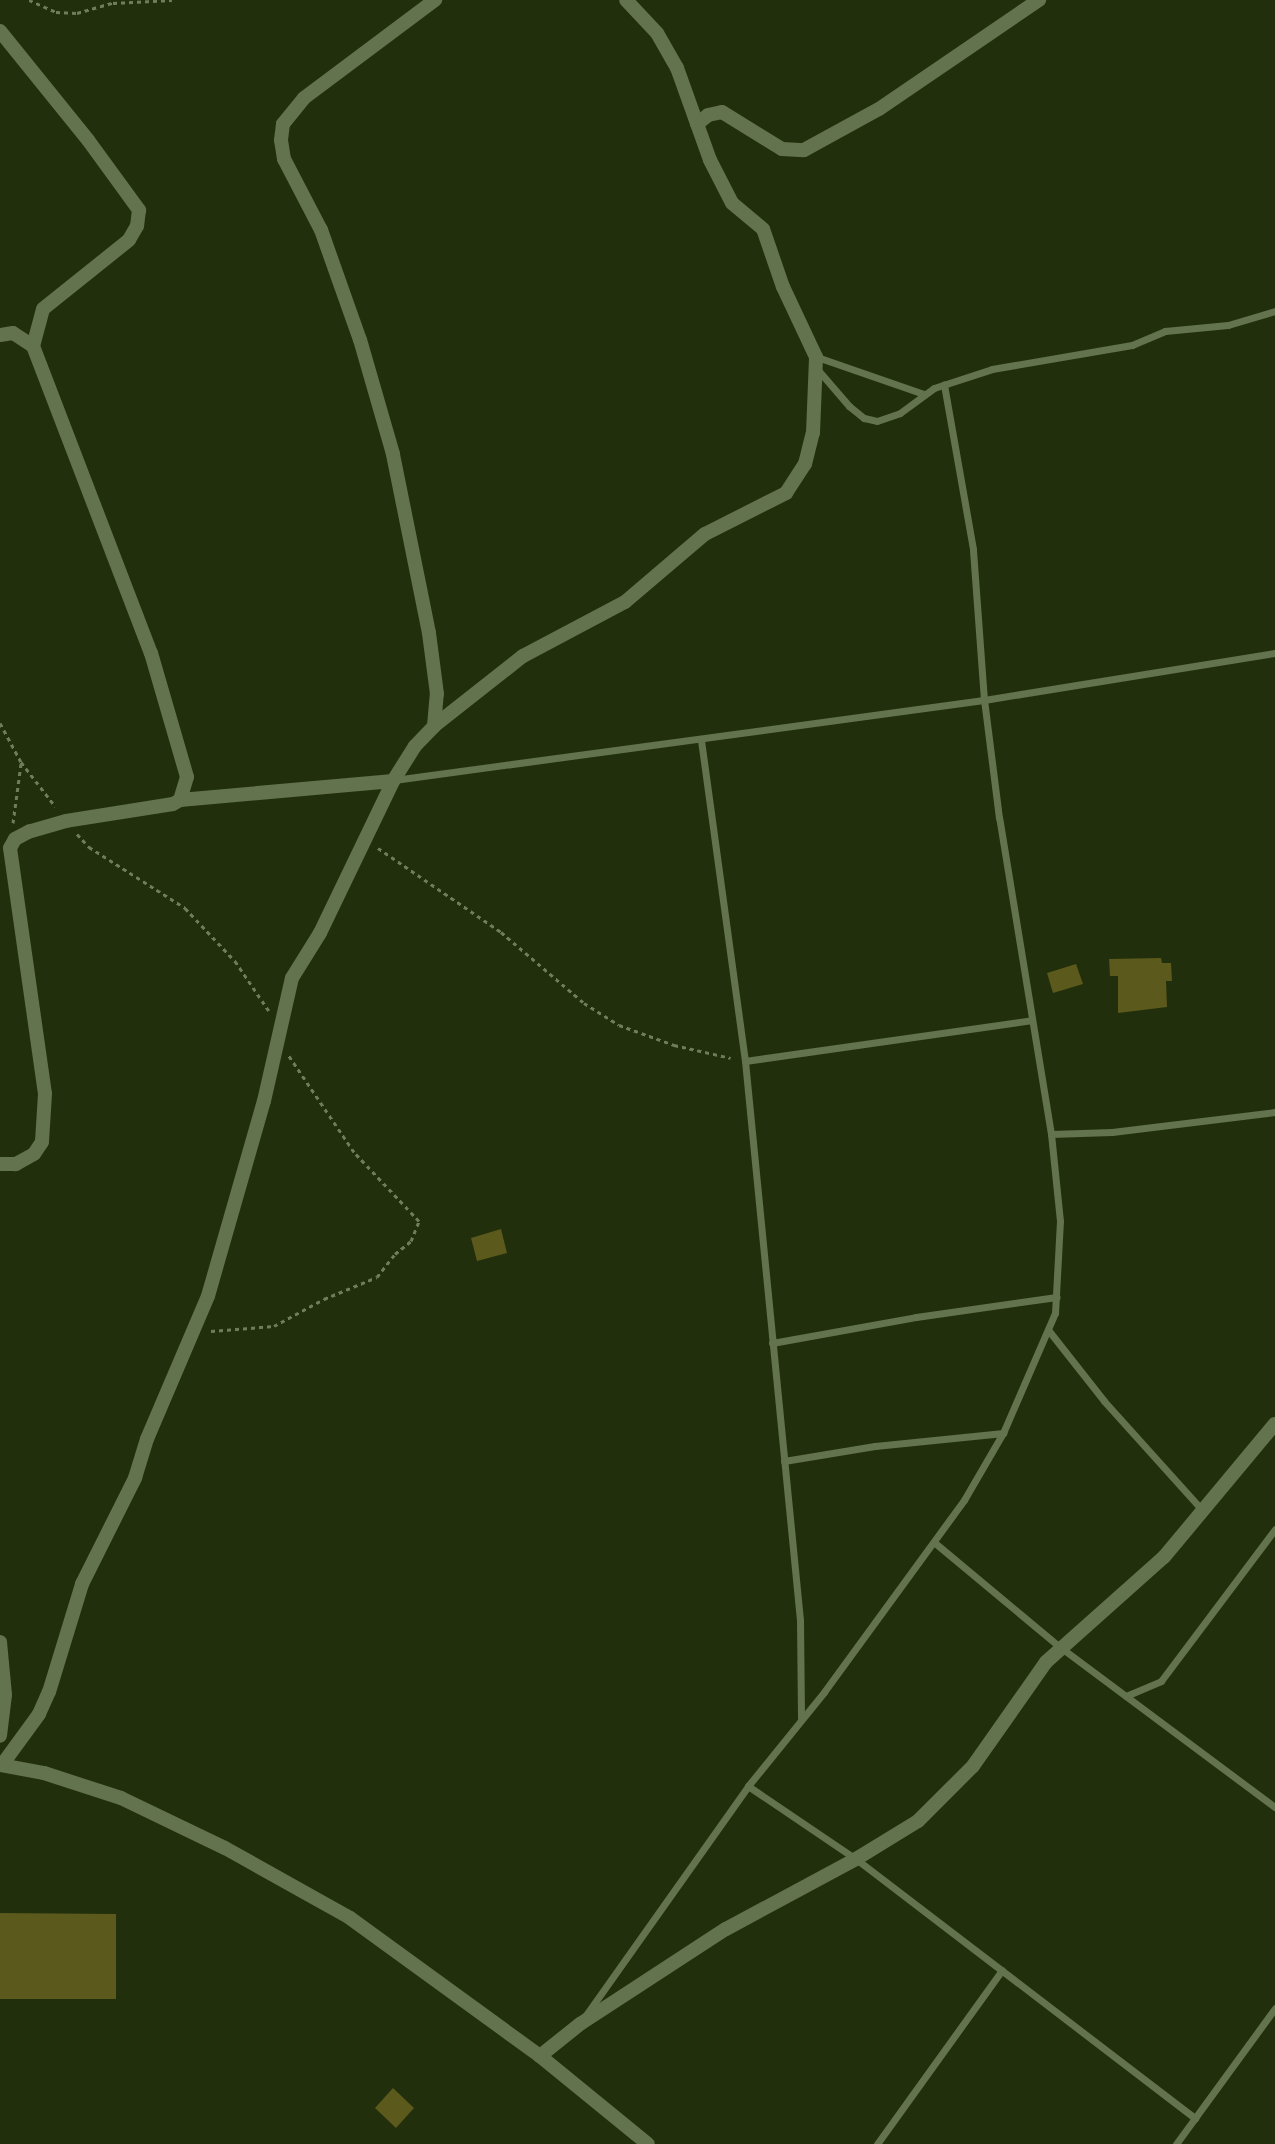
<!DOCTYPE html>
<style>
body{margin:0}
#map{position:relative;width:1275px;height:2144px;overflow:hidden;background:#222f0c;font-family:"Archivo Narrow",sans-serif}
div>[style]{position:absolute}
.building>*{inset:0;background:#5b591c}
.path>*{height:3px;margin-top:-1.5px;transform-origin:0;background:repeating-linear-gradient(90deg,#6e7d5a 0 4px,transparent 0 8px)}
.service>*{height:7px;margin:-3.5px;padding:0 3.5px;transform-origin:3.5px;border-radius:3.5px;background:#62734d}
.minor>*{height:14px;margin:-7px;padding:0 7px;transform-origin:7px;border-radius:7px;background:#62734d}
span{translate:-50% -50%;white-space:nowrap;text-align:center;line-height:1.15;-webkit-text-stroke:8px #222f0c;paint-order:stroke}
</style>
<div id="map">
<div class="building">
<div style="clip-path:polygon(1161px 958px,1162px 963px,1171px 963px,1172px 981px,1166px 981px,1167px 1007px,1118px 1013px,1118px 976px,1110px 976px,1109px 959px)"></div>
<div style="clip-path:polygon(1076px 964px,1083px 984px,1053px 993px,1047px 973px)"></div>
<div style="clip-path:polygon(501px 1229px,507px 1253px,477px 1261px,471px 1238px)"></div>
<div style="clip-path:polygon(0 1913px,116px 1914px,116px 1999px,0 1999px)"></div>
<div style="clip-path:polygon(393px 2088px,414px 2108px,396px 2128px,375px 2108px)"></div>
</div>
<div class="path">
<div style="left:29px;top:0;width:30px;rotate:24deg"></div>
<div style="left:56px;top:12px;width:21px;rotate:3deg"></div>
<div style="left:77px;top:13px;width:37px;rotate:-16deg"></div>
<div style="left:113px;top:3px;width:59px;rotate:-2.9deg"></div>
<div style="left:0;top:723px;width:44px;rotate:61.7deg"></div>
<div style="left:21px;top:762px;width:56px;rotate:52.3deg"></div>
<div style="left:13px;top:823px;width:60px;rotate:-82.3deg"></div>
<div style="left:77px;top:834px;width:18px;rotate:47deg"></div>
<div style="left:89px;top:847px;width:114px;rotate:32.4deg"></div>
<div style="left:185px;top:908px;width:73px;rotate:46.7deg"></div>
<div style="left:235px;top:961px;width:60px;rotate:55.8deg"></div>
<div style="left:378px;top:848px;width:149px;rotate:34.3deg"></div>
<div style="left:501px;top:932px;width:109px;rotate:40.5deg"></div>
<div style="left:584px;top:1003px;width:41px;rotate:32.2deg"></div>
<div style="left:619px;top:1025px;width:59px;rotate:20deg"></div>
<div style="left:674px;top:1045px;width:58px;rotate:12.8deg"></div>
<div style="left:211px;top:1331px;width:63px;rotate:-4.5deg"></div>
<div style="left:274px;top:1326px;width:57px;rotate:-28.4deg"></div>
<div style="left:324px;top:1299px;width:57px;rotate:-22.5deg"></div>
<div style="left:377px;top:1277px;width:29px;rotate:-52deg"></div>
<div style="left:395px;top:1254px;width:21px;rotate:-39deg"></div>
<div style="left:411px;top:1241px;width:22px;rotate:-68deg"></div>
<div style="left:419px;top:1221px;width:95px;rotate:-133.3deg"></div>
<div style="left:354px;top:1152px;width:116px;rotate:-124.1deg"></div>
</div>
<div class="service">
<div style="left:817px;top:357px;width:113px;rotate:19.1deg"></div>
<div style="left:818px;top:370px;width:48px;rotate:49.3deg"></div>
<div style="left:849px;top:406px;width:19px;rotate:39deg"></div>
<div style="left:864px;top:418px;width:13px;rotate:13deg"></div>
<div style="left:877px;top:421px;width:24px;rotate:-19deg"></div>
<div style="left:900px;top:413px;width:42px;rotate:-36.3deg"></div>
<div style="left:934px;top:388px;width:61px;rotate:-18.1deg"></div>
<div style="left:992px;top:369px;width:142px;rotate:-9.7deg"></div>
<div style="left:1132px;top:345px;width:36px;rotate:-23deg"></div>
<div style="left:1165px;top:331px;width:63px;rotate:-5.4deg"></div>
<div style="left:1228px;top:325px;width:49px;rotate:-16.6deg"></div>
<div style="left:701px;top:740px;width:324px;rotate:82.2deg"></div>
<div style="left:745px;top:1061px;width:562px;rotate:84.38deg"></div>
<div style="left:800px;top:1620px;width:99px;rotate:89.4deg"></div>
<div style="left:394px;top:780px;width:595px;rotate:-7.72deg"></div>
<div style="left:984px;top:700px;width:295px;rotate:-9.2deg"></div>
<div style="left:745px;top:1061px;width:290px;rotate:-8.1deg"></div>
<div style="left:1051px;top:1134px;width:61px;rotate:-1.9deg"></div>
<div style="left:1112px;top:1132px;width:164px;rotate:-7deg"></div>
<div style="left:1049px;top:1331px;width:89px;rotate:51.8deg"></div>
<div style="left:1104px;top:1401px;width:147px;rotate:48deg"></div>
<div style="left:772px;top:1343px;width:146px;rotate:-10.2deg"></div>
<div style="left:916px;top:1317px;width:142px;rotate:-8.1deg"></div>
<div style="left:784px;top:1461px;width:92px;rotate:-9.4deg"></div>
<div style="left:875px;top:1446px;width:129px;rotate:-5.8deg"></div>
<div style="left:935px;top:1543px;width:163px;rotate:39.8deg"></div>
<div style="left:1060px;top:1647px;width:268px;rotate:36.7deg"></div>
<div style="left:1126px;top:1696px;width:38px;rotate:-23deg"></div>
<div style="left:1161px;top:1681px;width:190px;rotate:-53.1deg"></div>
<div style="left:748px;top:1786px;width:130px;rotate:34.1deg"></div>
<div style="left:856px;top:1859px;width:427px;rotate:37.4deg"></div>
<div style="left:586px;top:2015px;width:281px;rotate:-54.7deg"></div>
<div style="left:748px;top:1786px;width:121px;rotate:-51deg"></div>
<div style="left:824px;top:1692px;width:238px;rotate:-53.9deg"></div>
<div style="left:964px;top:1500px;width:78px;rotate:-59.8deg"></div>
<div style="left:1003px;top:1433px;width:131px;rotate:-66.6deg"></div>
<div style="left:1055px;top:1313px;width:92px;rotate:-86.9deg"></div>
<div style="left:1060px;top:1221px;width:87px;rotate:-95.9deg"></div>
<div style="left:1051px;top:1134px;width:320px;rotate:-99.3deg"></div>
<div style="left:999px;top:818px;width:119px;rotate:-97.2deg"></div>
<div style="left:984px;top:700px;width:151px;rotate:-94.2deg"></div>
<div style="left:973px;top:549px;width:167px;rotate:-100deg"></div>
<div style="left:877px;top:2144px;width:214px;rotate:-54.3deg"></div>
<div style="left:1176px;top:2144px;width:168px;rotate:-53.9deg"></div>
</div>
<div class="minor">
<div style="left:0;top:31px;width:140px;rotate:51.1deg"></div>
<div style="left:88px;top:140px;width:87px;rotate:53.9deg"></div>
<div style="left:139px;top:210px;width:16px;rotate:97deg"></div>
<div style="left:137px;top:226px;width:16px;rotate:120deg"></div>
<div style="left:129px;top:240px;width:110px;rotate:141.3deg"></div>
<div style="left:43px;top:309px;width:38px;rotate:105deg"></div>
<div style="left:697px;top:124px;width:14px;rotate:-39deg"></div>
<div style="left:708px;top:115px;width:14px;rotate:-12deg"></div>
<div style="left:722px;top:112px;width:70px;rotate:31.7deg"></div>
<div style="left:782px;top:149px;width:22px;rotate:3deg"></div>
<div style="left:804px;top:150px;width:85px;rotate:-28.7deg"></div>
<div style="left:879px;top:109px;width:194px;rotate:-34.3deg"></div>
<div style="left:0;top:335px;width:13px;rotate:-9deg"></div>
<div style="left:13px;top:333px;width:24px;rotate:33deg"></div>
<div style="left:33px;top:346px;width:329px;rotate:69deg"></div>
<div style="left:151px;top:653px;width:129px;rotate:73.8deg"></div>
<div style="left:187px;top:777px;width:24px;rotate:107deg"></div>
<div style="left:180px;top:800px;width:8px;rotate:150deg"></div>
<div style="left:173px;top:804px;width:108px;rotate:171deg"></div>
<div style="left:66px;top:821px;width:37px;rotate:164deg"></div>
<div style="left:30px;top:831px;width:17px;rotate:152deg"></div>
<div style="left:15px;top:839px;width:10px;rotate:119deg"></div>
<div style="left:10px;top:848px;width:248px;rotate:81.9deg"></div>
<div style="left:45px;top:1094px;width:48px;rotate:93.6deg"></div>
<div style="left:42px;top:1142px;width:14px;rotate:124deg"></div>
<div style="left:34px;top:1154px;width:21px;rotate:151deg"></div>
<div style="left:16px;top:1164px;width:16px;rotate:180deg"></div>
<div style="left:434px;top:726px;width:32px;rotate:-85deg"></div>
<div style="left:437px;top:694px;width:62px;rotate:-97.5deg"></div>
<div style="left:429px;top:633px;width:183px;rotate:-101.4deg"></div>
<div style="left:393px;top:454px;width:119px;rotate:-106.1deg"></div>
<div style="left:360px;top:340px;width:117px;rotate:-109.5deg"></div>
<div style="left:321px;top:230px;width:80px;rotate:-117.5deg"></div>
<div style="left:284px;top:159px;width:19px;rotate:-99deg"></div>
<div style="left:281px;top:140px;width:16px;rotate:-83deg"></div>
<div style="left:283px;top:124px;width:33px;rotate:-51deg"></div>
<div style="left:304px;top:98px;width:164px;rotate:-36.8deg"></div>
<div style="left:180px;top:800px;width:214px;rotate:-5.1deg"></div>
<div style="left:0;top:1642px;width:53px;rotate:84.6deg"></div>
<div style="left:5px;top:1695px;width:41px;rotate:97deg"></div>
<div style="left:0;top:1765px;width:45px;rotate:10.3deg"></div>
<div style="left:44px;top:1773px;width:81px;rotate:18deg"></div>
<div style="left:121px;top:1798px;width:115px;rotate:25.7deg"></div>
<div style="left:225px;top:1848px;width:143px;rotate:29.2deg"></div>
<div style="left:350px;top:1918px;width:235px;rotate:36deg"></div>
<div style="left:540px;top:2056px;width:139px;rotate:39.2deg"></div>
<div style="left:2px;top:1765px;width:63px;rotate:-54deg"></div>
<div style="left:39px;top:1714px;width:24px;rotate:-66deg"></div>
<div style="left:49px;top:1692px;width:113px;rotate:-73deg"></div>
<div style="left:82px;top:1584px;width:119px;rotate:-63.4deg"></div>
<div style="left:135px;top:1478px;width:41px;rotate:-72.9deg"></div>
<div style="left:147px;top:1439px;width:155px;rotate:-66.9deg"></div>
<div style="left:208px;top:1296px;width:203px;rotate:-74deg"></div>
<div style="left:264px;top:1101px;width:126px;rotate:-77.2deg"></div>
<div style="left:292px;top:978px;width:53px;rotate:-58.1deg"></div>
<div style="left:320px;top:933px;width:169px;rotate:-64.3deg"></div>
<div style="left:393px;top:781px;width:41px;rotate:-57.8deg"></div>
<div style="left:415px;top:746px;width:28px;rotate:-46deg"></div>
<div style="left:434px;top:726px;width:113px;rotate:-38.2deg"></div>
<div style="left:523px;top:656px;width:115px;rotate:-27.9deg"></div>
<div style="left:625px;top:602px;width:105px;rotate:-40.4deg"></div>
<div style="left:705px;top:534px;width:91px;rotate:-26.8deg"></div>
<div style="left:786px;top:493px;width:35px;rotate:-57deg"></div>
<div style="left:805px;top:464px;width:32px;rotate:-76deg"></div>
<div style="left:813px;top:433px;width:76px;rotate:-87.7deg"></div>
<div style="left:816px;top:357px;width:77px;rotate:-115.2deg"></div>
<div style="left:783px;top:287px;width:61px;rotate:-109deg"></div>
<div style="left:763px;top:229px;width:40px;rotate:-140deg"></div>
<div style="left:732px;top:203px;width:48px;rotate:-117.1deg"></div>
<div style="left:710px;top:160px;width:98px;rotate:-109.7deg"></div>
<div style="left:677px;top:68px;width:40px;rotate:-119.7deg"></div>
<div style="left:657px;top:33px;width:45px;rotate:-133.2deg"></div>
<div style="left:540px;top:2056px;width:51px;rotate:-38.7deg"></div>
<div style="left:580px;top:2024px;width:174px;rotate:-33.1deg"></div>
<div style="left:726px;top:1929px;width:148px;rotate:-28.3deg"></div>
<div style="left:856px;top:1859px;width:73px;rotate:-31.5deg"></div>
<div style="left:918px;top:1821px;width:78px;rotate:-45deg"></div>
<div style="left:973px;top:1766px;width:127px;rotate:-54.9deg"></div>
<div style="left:1046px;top:1662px;width:158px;rotate:-41.7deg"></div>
<div style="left:1164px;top:1557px;width:173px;rotate:-50.2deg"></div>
</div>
</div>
